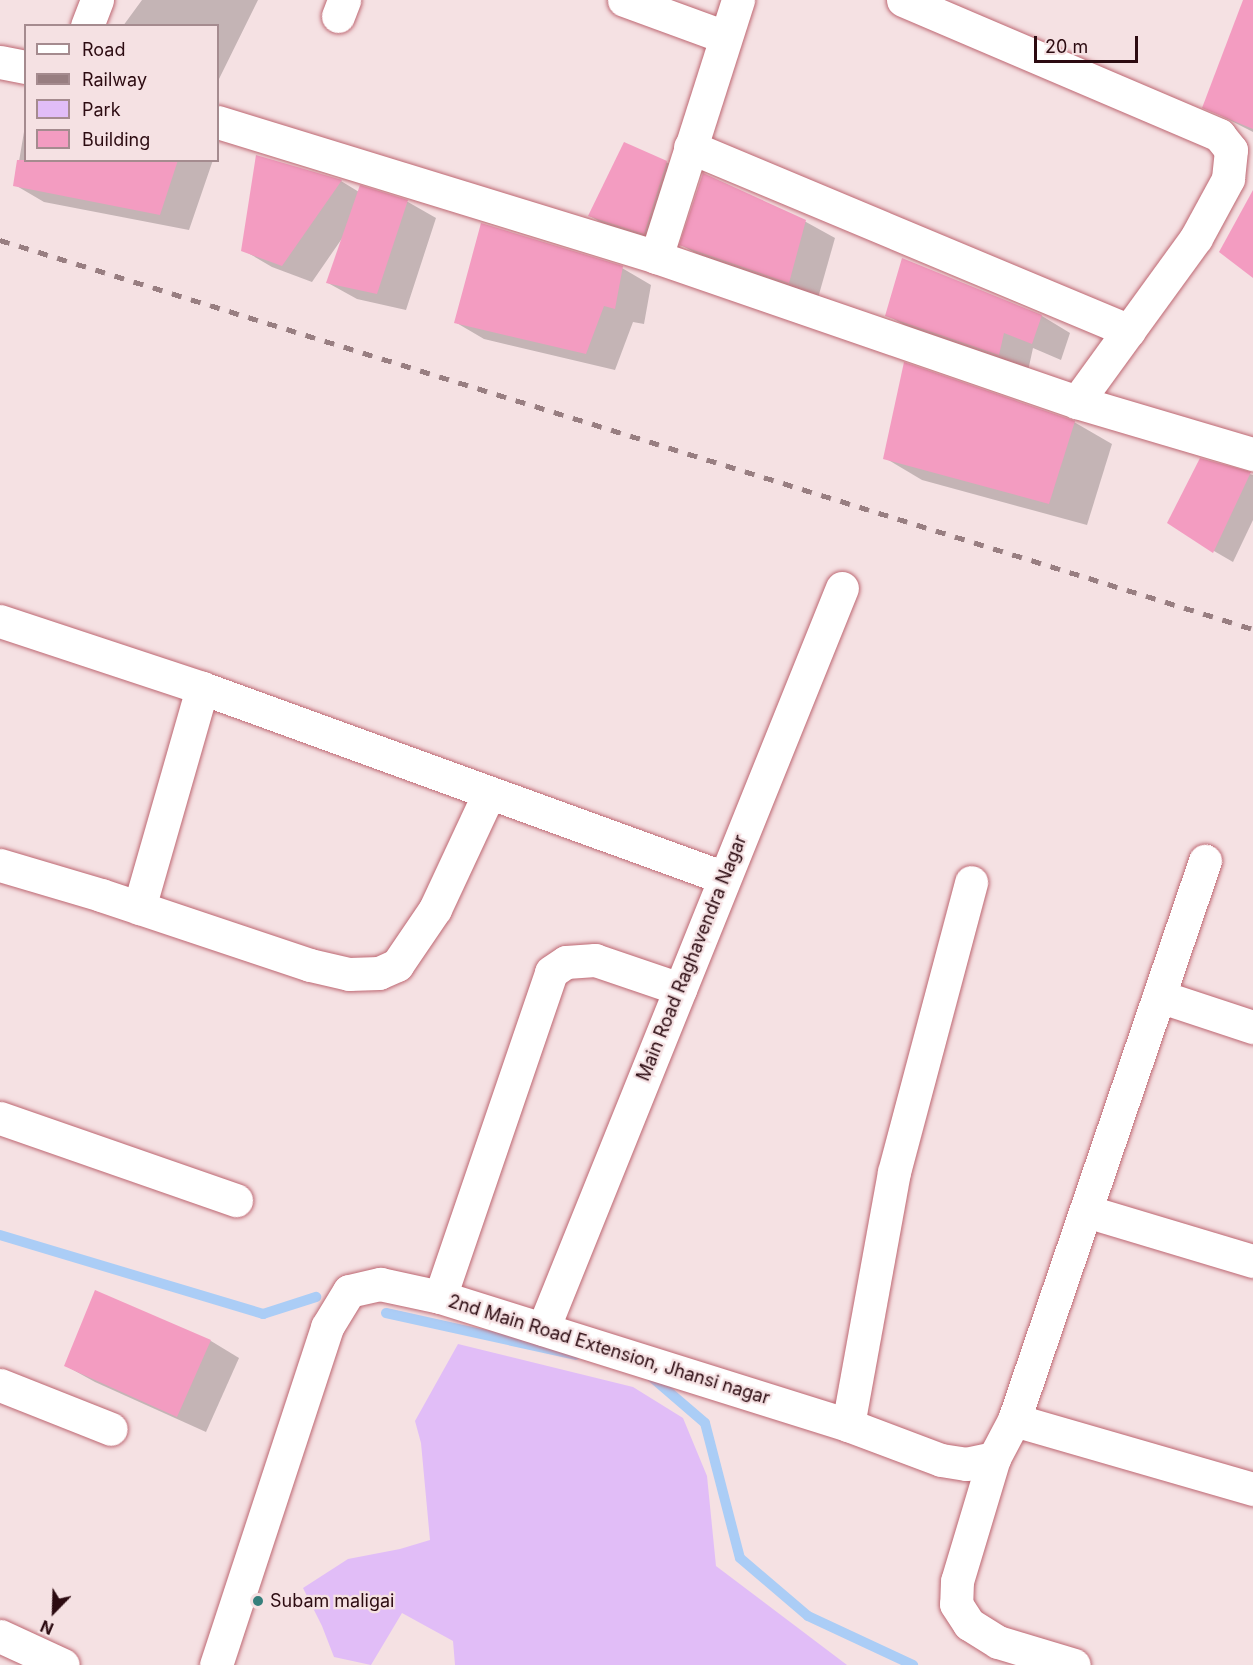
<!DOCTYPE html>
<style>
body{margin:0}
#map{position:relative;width:1253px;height:1665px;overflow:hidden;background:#f5e1e3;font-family:Inter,sans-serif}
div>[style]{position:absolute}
.green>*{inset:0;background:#e1bdf7}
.shadow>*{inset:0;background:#0003}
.stream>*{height:10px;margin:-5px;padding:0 5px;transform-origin:5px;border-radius:5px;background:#abcdf6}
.building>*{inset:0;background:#f39cc1}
.roads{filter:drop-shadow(0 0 2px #bd6772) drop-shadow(0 0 2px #bd6772)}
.street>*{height:33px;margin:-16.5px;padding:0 16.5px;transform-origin:16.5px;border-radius:16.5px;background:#fff}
.rail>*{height:4.5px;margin-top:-2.25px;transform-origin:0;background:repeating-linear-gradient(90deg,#987e81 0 10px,transparent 0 20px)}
.dots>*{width:16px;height:16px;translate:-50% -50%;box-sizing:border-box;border:3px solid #f5e1e3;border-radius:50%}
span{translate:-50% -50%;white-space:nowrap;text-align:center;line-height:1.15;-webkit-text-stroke:4.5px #f5e1e3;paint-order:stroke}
.street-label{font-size:18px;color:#2c0b11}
.poi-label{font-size:18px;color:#2c0b11}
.left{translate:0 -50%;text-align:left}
.legend{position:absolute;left:24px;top:24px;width:195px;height:138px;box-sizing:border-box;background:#f5e1e3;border:2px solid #a58b8f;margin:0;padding:8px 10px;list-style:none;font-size:18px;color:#2c0b11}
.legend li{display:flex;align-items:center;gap:12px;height:30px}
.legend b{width:30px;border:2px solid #a58b8f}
.north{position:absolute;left:24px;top:1581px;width:60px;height:60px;-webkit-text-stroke:4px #f5e1e3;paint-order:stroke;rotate:203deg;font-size:16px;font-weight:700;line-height:24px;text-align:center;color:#2c0b11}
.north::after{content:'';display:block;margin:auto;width:21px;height:27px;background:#2c0b11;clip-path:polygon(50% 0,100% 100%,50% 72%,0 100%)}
.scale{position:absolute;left:1034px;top:36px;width:104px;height:27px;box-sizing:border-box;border:3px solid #2c0b11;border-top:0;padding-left:8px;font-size:18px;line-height:21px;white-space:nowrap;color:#2c0b11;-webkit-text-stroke:4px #f5e1e3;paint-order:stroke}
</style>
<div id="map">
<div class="green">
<div style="clip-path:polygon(458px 1344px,633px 1387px,683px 1418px,707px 1476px,716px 1566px,847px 1665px,455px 1665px,453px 1641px,402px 1613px,371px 1665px,334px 1657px,322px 1626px,303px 1588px,348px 1559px,400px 1549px,430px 1540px,421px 1443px,415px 1421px)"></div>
</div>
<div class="shadow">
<div style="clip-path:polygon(142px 0,258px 0,218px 81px,218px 26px,123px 26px)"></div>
<div style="clip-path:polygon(1253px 24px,1253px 132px,1204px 107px)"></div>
<div style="clip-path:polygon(26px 120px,26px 160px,213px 160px,189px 230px,44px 202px,15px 185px)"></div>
<div style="clip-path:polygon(257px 157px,341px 181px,359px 192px,361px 187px,408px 202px,436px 218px,406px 310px,357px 299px,328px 283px,343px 237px,312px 282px,272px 267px,243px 250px)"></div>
<div style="clip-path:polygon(666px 162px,686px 173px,663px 244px,609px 227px,590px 216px)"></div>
<div style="clip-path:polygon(704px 175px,806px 222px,835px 238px,818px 298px,710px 261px,681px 245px)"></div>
<div style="clip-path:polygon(903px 260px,1042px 316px,1070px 333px,1061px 360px,1033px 348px,1028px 371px,916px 332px,887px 315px)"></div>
<div style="clip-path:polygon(622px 268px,651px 285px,644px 324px,633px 322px,615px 370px,484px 339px,455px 322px)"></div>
<div style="clip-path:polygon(1074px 422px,1112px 444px,1087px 525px,922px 480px,885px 458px)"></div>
<div style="clip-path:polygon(1201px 460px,1253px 475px,1253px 520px,1233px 562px,1214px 551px)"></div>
<div style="clip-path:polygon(211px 1341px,239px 1358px,206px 1432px,95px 1382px,66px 1366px)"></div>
</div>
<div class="stream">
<div style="left:0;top:1235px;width:275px;rotate:16.7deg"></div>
<div style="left:263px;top:1314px;width:56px;rotate:-17.8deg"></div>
<div style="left:386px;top:1313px;width:194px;rotate:12.5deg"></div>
<div style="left:648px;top:1374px;width:75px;rotate:40.7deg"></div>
<div style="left:705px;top:1423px;width:139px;rotate:75.5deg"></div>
<div style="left:740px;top:1558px;width:89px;rotate:40.5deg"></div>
<div style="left:808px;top:1616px;width:116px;rotate:25deg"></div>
</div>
<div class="building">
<div style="clip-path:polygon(1243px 0,1253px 0,1253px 129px,1202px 108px)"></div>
<div style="clip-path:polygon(624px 142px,667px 161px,644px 234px,588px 216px)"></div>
<div style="clip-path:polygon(256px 155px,342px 180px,282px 266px,241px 251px)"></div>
<div style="clip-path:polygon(17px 160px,178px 160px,160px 215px,13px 186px)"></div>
<div style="clip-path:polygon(703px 173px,806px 220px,789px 283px,679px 245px)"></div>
<div style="clip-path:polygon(360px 185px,408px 200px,377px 294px,326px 283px)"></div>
<div style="clip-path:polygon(1253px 190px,1253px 278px,1219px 252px)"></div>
<div style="clip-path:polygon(481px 223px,623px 266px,615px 309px,604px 306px,586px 354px,454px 323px)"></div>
<div style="clip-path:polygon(902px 258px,1042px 315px,1032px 344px,1004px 333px,999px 355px,885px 316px)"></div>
<div style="clip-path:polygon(904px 362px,1075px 421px,1049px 504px,883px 459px)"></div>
<div style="clip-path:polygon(1200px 458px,1251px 472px,1213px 553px,1167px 523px)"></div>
<div style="clip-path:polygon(95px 1290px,211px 1340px,177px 1417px,64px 1366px)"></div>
</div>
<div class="roads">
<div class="street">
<div style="left:624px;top:0;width:108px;rotate:20.1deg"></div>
<div style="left:903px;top:0;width:344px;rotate:23.1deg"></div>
<div style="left:1219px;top:135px;width:19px;rotate:51deg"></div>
<div style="left:1231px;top:150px;width:29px;rotate:96deg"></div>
<div style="left:1228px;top:179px;width:67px;rotate:118.5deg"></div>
<div style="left:1196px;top:238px;width:203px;rotate:126deg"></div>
<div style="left:338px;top:16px;width:17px;rotate:-69deg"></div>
<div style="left:87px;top:26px;width:28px;rotate:-69deg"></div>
<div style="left:0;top:62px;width:26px;rotate:11deg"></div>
<div style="left:218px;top:122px;width:458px;rotate:17.1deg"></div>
<div style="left:656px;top:257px;width:445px;rotate:19deg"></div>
<div style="left:1077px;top:402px;width:184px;rotate:16.5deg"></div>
<div style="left:690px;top:147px;width:476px;rotate:22.7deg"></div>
<div style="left:656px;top:257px;width:270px;rotate:-72.3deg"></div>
<div style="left:0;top:621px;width:213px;rotate:18.3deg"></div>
<div style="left:202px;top:688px;width:556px;rotate:19.97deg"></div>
<div style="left:0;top:865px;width:105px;rotate:16.5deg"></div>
<div style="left:101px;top:895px;width:220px;rotate:18.5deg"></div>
<div style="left:310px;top:965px;width:40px;rotate:13deg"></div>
<div style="left:349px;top:974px;width:30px;rotate:-2deg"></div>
<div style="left:379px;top:973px;width:20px;rotate:-24deg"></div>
<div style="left:397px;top:965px;width:68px;rotate:-55.8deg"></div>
<div style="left:435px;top:909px;width:128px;rotate:-65deg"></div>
<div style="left:139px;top:908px;width:229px;rotate:-74deg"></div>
<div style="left:1159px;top:996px;width:99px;rotate:18.3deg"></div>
<div style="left:0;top:1118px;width:250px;rotate:19.2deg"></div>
<div style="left:1086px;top:1211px;width:174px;rotate:16.7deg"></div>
<div style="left:440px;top:1297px;width:343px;rotate:-71.1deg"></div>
<div style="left:551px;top:972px;width:18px;rotate:-34deg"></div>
<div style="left:566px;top:962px;width:29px;rotate:-4deg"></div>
<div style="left:595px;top:960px;width:90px;rotate:18.8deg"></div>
<div style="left:543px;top:1329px;width:799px;rotate:-68.03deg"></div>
<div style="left:0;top:1385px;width:119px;rotate:21.6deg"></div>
<div style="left:1014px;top:1420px;width:249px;rotate:16.1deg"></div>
<div style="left:848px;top:1425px;width:257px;rotate:-79.7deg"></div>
<div style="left:894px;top:1172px;width:300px;rotate:-75.1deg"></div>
<div style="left:994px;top:1458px;width:128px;rotate:106.7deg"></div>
<div style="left:957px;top:1581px;width:23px;rotate:92deg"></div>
<div style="left:956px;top:1604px;width:24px;rotate:57deg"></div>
<div style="left:969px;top:1624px;width:34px;rotate:32deg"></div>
<div style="left:998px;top:1642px;width:79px;rotate:16.8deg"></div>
<div style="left:0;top:1636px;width:69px;rotate:24.7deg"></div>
<div style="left:216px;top:1665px;width:356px;rotate:-71.8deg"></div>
<div style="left:327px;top:1327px;width:42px;rotate:-58.6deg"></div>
<div style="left:349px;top:1291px;width:32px;rotate:-13deg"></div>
<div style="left:380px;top:1284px;width:61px;rotate:12.2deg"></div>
<div style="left:440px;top:1297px;width:428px;rotate:17.4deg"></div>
<div style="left:848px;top:1425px;width:99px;rotate:20.6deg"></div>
<div style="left:941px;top:1460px;width:25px;rotate:9deg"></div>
<div style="left:966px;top:1464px;width:29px;rotate:-12deg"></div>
<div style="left:994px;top:1458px;width:43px;rotate:-62.2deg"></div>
<div style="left:1014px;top:1420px;width:591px;rotate:-71.14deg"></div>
</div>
</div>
<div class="rail">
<div style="left:0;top:240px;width:1312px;rotate:17.25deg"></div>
</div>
<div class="dots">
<div style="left:258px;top:1601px;background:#367f7c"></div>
</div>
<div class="street-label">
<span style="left:692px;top:958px;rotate:-68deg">Main Road Raghavendra Nagar</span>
<span style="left:609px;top:1350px;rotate:17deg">2nd Main Road Extension, Jhansi nagar</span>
</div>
<div class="poi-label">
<span class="left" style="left:270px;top:1601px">Subam maligai</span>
</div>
<ul class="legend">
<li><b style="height:8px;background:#fff"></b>Road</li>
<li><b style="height:8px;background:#987e81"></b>Railway</li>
<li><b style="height:16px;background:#e1bdf7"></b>Park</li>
<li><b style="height:16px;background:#f39cc1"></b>Building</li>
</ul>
<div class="north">N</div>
<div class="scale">20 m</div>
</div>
